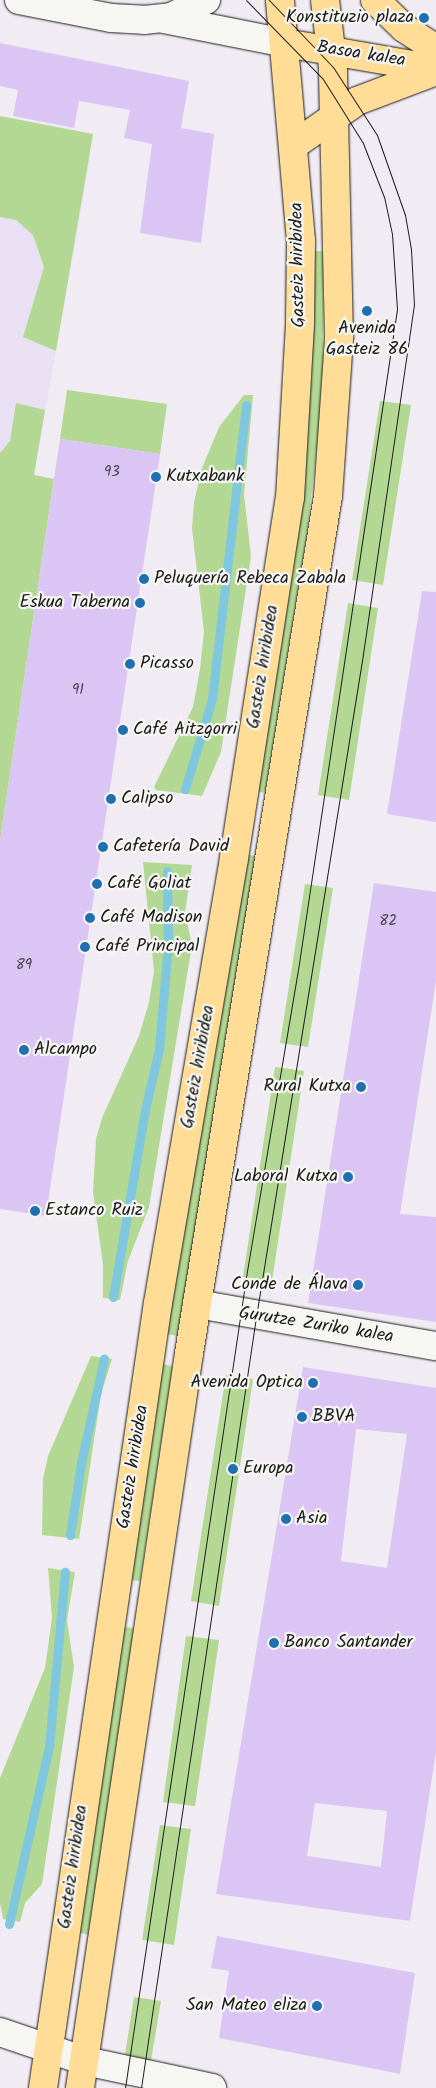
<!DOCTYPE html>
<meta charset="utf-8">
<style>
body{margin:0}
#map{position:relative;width:436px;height:2088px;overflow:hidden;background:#f1ecf3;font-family:Kalam,sans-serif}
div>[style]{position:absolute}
.built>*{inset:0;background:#eae0f4}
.green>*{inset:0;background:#b3d893}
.stream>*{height:9px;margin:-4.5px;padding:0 4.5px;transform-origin:4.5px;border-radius:4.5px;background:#7ec7df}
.building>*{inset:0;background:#dbc5f5}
.roads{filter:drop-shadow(0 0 1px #1c1c1c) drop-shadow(0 0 1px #1c1c1c)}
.minor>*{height:28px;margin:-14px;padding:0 14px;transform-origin:14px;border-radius:14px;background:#f6f6f2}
.major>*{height:28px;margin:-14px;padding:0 14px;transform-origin:14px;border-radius:14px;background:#ffdd96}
.tram>*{height:1px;margin:-0.5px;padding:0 0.5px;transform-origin:0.5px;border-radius:0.5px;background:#1c1c1c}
.dots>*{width:14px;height:14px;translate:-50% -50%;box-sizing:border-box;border:2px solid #f6f6f2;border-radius:50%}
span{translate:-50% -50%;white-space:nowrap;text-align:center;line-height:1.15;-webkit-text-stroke:4.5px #f6f6f2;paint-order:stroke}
.number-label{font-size:15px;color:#4c4652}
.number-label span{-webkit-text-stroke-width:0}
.poi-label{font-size:18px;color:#1c1c1c}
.right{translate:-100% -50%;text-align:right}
.left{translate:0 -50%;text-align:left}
.street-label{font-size:18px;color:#1c1c1c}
</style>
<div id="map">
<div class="built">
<div style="clip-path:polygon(0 140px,90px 158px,34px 475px,0 468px)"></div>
</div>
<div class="green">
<div style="clip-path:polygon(0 116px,93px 134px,56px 351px,23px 337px,44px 267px,33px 235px,16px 220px,0 217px)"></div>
<div style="clip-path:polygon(313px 251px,323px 251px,323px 394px,307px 533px,265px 793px,255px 791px,304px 460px,313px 326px)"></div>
<div style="clip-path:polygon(67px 390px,167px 404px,160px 454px,60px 439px)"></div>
<div style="clip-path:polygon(244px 395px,253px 395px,244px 495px,251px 556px,221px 752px,202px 796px,156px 790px,154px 787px,193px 707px,200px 669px,204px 632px,192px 528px,194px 502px,202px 468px,219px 427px)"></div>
<div style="clip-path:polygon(380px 401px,411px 405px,383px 585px,352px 580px)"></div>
<div style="clip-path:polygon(16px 403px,45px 410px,34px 475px,54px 479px,0 841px,0 453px,10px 441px)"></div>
<div style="clip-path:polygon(348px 603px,378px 608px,349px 800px,318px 795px)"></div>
<div style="clip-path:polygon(245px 854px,255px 856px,178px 1336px,167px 1334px)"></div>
<div style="clip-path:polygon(143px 862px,192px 865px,185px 913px,192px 945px,149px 1207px,128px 1261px,120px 1300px,103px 1298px,103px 1265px,93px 1192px,96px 1139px,102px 1118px,139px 1036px,149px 1002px,154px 971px)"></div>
<div style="clip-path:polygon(305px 884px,333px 888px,308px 1047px,280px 1043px)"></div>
<div style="clip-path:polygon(275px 1067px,304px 1071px,272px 1281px,243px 1277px)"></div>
<div style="clip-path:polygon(91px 1356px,112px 1359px,101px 1394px,79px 1539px,42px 1535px,43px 1479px,48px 1456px)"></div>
<div style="clip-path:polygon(161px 1364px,173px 1366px,140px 1581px,129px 1580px)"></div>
<div style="clip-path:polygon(226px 1375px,253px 1379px,219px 1606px,191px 1601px)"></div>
<div style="clip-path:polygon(48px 1568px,75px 1572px,67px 1620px,74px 1667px,42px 1884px,25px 1903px,20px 1922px,3px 1919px,0 1903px,0 1778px,45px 1668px,52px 1618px)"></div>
<div style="clip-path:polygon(122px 1627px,134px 1628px,89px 1935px,78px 1932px)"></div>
<div style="clip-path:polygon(186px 1636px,219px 1640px,195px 1806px,163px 1802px)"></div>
<div style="clip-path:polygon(160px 1825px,191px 1829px,174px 1945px,142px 1940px)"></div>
<div style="clip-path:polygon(134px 1997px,161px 2001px,150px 2066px,124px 2061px)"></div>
</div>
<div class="stream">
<div style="left:185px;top:789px;width:94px;rotate:-73.3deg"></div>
<div style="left:212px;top:699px;width:296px;rotate:-83.4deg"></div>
<div style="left:113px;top:1297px;width:190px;rotate:-80.3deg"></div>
<div style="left:145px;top:1110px;width:63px;rotate:-77.1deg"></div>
<div style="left:159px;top:1049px;width:106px;rotate:-85.1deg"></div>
<div style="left:168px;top:943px;width:72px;rotate:-90.8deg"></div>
<div style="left:70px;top:1535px;width:73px;rotate:-81.3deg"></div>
<div style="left:81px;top:1463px;width:107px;rotate:-77.6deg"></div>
<div style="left:9px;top:1924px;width:181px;rotate:-77.3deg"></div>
<div style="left:49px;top:1747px;width:176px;rotate:-84.8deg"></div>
</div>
<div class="building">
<div style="clip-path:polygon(0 43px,189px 81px,181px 128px,214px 134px,201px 243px,140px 233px,152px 144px,124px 138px,130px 110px,79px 101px,74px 128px,13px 116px,18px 90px,0 86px)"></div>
<div style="clip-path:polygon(60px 439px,160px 454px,46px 1216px,0 1209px,0 841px)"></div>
<div style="clip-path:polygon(422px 591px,436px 592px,436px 822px,387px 814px)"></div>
<div style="clip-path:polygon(374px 883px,436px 892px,436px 981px,400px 1214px,436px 1217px,436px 1322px,308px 1303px)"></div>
<div style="clip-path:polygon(evenodd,303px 1367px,436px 1388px,436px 1752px,410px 1921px,216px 1894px,303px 1367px,356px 1429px,407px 1434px,387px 1568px,341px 1561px,356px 1429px,303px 1367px,315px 1803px,387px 1811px,381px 1867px,307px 1856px,315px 1803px)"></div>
<div style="clip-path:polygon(217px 1936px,415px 1973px,400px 2074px,219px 2038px,229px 1971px,211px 1968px)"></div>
</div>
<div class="roads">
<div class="minor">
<div style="left:19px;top:0;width:94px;rotate:11.1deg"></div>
<div style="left:111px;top:18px;width:33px;rotate:3deg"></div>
<div style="left:144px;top:20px;width:27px;rotate:-6deg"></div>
<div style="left:171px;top:17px;width:39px;rotate:-26deg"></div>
<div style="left:164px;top:19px;width:123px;rotate:11.2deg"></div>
<div style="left:197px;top:1304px;width:243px;rotate:10deg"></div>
<div style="left:0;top:2032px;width:90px;rotate:18.8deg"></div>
<div style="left:85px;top:2061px;width:130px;rotate:12deg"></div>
</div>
<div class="major">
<div style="left:375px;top:0;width:40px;rotate:44deg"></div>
<div style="left:404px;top:28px;width:38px;rotate:33deg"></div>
<div style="left:285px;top:43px;width:153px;rotate:9.8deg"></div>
<div style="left:294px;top:145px;width:77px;rotate:-34.9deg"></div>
<div style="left:357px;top:101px;width:85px;rotate:-20.8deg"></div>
<div style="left:43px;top:2088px;width:793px;rotate:-81.67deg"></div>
<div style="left:158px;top:1303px;width:451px;rotate:-80.3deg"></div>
<div style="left:234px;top:858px;width:364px;rotate:-81.2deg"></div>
<div style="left:290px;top:498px;width:176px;rotate:-86.7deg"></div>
<div style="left:300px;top:322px;width:81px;rotate:-89.3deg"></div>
<div style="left:301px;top:241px;width:242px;rotate:-95deg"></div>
<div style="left:80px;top:2088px;width:743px;rotate:-81.56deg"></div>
<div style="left:189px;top:1353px;width:868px;rotate:-80.79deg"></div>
<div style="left:328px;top:496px;width:158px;rotate:-86deg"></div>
<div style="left:339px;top:338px;width:271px;rotate:-91.3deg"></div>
<div style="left:333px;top:67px;width:67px;rotate:-96.8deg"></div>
</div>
</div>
<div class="tram">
<div style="left:125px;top:2088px;width:820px;rotate:-81.51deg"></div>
<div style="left:246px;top:1277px;width:311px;rotate:-80.4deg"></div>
<div style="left:298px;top:970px;width:668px;rotate:-81.48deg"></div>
<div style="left:397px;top:309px;width:75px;rotate:-93.8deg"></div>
<div style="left:392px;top:234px;width:38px;rotate:-102deg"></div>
<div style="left:384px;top:197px;width:58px;rotate:-111.3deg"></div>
<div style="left:363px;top:143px;width:75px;rotate:-122deg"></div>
<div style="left:323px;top:79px;width:110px;rotate:-134.3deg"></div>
<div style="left:141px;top:2088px;width:780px;rotate:-81.52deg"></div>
<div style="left:256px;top:1317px;width:672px;rotate:-80.83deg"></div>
<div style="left:363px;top:654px;width:353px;rotate:-81.7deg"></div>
<div style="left:414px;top:305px;width:56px;rotate:-93.1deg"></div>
<div style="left:411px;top:249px;width:35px;rotate:-100deg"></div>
<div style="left:405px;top:215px;width:85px;rotate:-109.3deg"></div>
<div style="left:377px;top:135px;width:81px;rotate:-122.9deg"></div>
<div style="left:333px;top:67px;width:93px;rotate:-133.7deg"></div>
</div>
<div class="dots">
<div style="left:424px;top:18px;background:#1f6fb2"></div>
<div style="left:367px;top:311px;background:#1f6fb2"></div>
<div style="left:156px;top:477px;background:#1f6fb2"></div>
<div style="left:144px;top:579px;background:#1f6fb2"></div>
<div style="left:140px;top:603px;background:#1f6fb2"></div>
<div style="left:130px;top:664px;background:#1f6fb2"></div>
<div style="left:123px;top:730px;background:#1f6fb2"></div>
<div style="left:111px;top:799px;background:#1f6fb2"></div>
<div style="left:103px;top:847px;background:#1f6fb2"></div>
<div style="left:97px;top:884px;background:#1f6fb2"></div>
<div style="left:90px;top:918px;background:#1f6fb2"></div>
<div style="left:85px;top:947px;background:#1f6fb2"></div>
<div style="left:24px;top:1050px;background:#1f6fb2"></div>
<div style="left:361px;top:1087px;background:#1f6fb2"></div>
<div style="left:348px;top:1177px;background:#1f6fb2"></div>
<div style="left:35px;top:1211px;background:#1f6fb2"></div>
<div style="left:358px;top:1285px;background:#1f6fb2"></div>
<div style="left:313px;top:1383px;background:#1f6fb2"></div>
<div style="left:302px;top:1417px;background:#1f6fb2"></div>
<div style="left:233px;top:1469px;background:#1f6fb2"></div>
<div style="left:286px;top:1519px;background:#1f6fb2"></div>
<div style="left:274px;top:1643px;background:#1f6fb2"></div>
<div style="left:317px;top:2006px;background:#1f6fb2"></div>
</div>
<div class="number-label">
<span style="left:112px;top:473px">93</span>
<span style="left:78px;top:691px">91</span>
<span style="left:388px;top:922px">82</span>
<span style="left:24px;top:966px">89</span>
</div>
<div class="poi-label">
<span class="right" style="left:414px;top:18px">Konstituzio plaza</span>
<span style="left:367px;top:340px">Avenida<br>Gasteiz 86</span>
<span class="left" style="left:166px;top:477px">Kutxabank</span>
<span class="left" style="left:154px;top:579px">Peluquería Rebeca Zabala</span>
<span class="right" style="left:130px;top:603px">Eskua Taberna</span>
<span class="left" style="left:140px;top:664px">Picasso</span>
<span class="left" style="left:133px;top:730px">Café Aitzgorri</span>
<span class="left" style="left:121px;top:799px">Calipso</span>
<span class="left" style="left:113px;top:847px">Cafetería David</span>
<span class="left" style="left:107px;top:884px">Café Goliat</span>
<span class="left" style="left:100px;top:918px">Café Madison</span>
<span class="left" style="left:95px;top:947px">Café Principal</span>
<span class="left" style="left:34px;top:1050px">Alcampo</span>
<span class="right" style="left:351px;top:1087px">Rural Kutxa</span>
<span class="right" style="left:338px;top:1177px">Laboral Kutxa</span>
<span class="left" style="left:45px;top:1211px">Estanco Ruiz</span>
<span class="right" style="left:348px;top:1285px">Conde de Álava</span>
<span class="right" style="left:303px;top:1383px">Avenida Optica</span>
<span class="left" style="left:312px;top:1417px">BBVA</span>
<span class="left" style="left:243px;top:1469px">Europa</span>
<span class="left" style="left:296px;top:1519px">Asia</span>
<span class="left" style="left:284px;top:1643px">Banco Santander</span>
<span class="right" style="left:307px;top:2006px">San Mateo eliza</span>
</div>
<div class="street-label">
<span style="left:361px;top:55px;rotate:9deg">Basoa kalea</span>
<span style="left:299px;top:265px;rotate:-91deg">Gasteiz hiribidea</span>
<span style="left:264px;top:667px;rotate:-81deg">Gasteiz hiribidea</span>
<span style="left:199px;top:1067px;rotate:-80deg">Gasteiz hiribidea</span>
<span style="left:316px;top:1326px;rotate:9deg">Gurutze Zuriko kalea</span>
<span style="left:134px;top:1467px;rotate:-81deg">Gasteiz hiribidea</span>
<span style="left:74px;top:1867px;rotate:-82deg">Gasteiz hiribidea</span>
</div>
</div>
